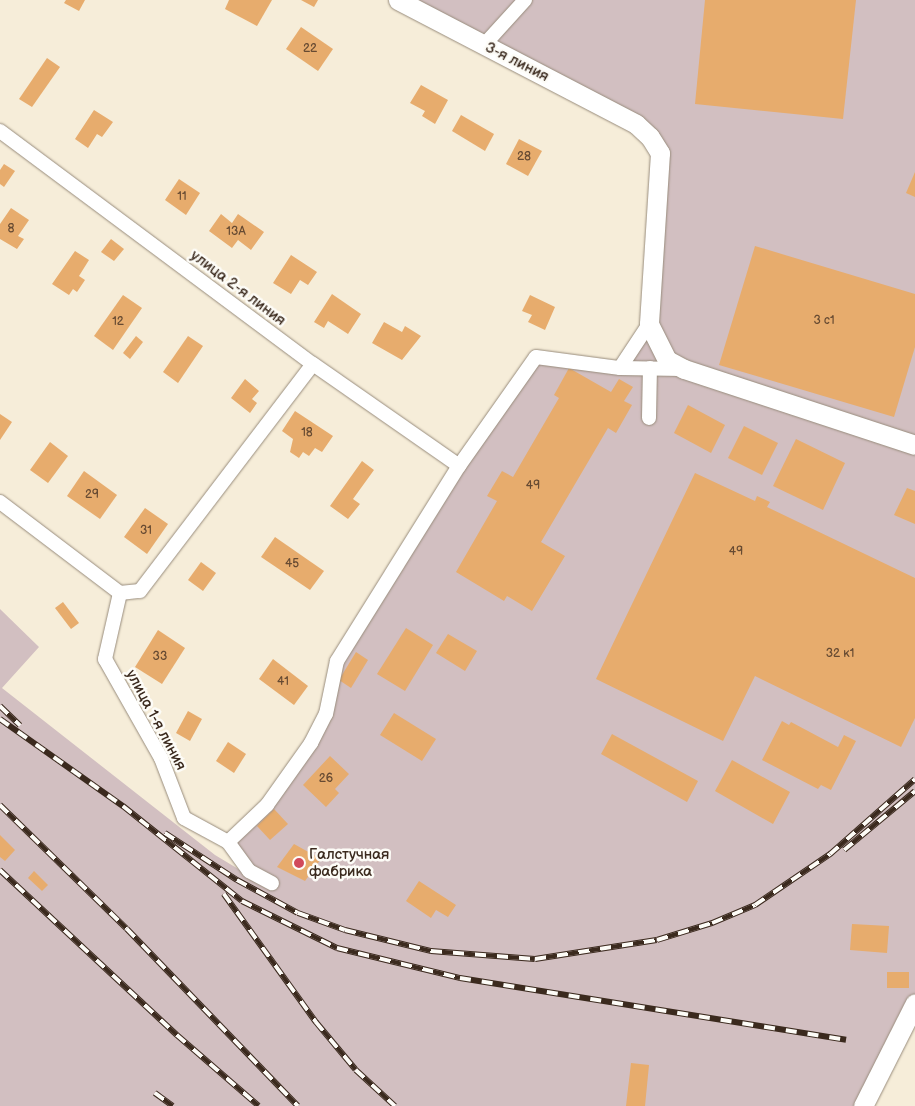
<!DOCTYPE html>
<meta charset="utf-8">
<style>
body{margin:0}
#map{position:relative;width:915px;height:1106px;overflow:hidden;background:#f6edd9;font-family:"Balsamiq Sans",sans-serif}
div>[style]{position:absolute}
.industrial>*{inset:0;background:#d2bfc1}
.building>*{inset:0;background:#e7ac6d}
.roads{filter:drop-shadow(0 0 1px #988c7c) drop-shadow(0 0 1px #988c7c)}
.street>*{height:14px;margin:-7px;padding:0 7px;transform-origin:7px;border-radius:7px;background:#fff}
.secondary>*{height:19px;margin:-9.5px;padding:0 9.5px;transform-origin:9.5px;border-radius:9.5px;background:#fff}
.rail>*{height:5.5px;margin-top:-2.75px;transform-origin:0;background:repeating-linear-gradient(90deg,#fdfcf7 0 11px,#3b2a1e 0 22px);box-sizing:border-box;border-block:1px solid #3b2a1e}
.dots>*{width:14px;height:14px;translate:-50% -50%;box-sizing:border-box;border:2px solid #fdfcf7;border-radius:50%}
span{translate:-50% -50%;white-space:nowrap;text-align:center;line-height:1.15;-webkit-text-stroke:5px #fdfcf7;paint-order:stroke}
.number-label{font-size:12px;color:#664a32}
.number-label span{-webkit-text-stroke-width:0}
.street-label{font-size:15px;color:#3b2a1e}
.poi-label{font-size:15px;color:#3b2a1e}
.left{translate:0 -50%;text-align:left}
</style>
<div id="map">
<div class="industrial">
<div style="clip-path:polygon(398px 0,915px 0,915px 1003px,863px 1106px,0 1106px,0 609px,39px 647px,2px 688px,215px 855px,240px 870px,228px 842px,311px 743px,337px 661px,536px 357px,620px 368px,649px 323px,660px 153px,650px 137px)"></div>
</div>
<div class="building">
<div style="clip-path:polygon(66px 0,85px 0,79px 11px,64px 3px)"></div>
<div style="clip-path:polygon(229px 0,272px 0,257px 26px,225px 9px)"></div>
<div style="clip-path:polygon(301px 0,318px 0,314px 7px)"></div>
<div style="clip-path:polygon(705px 0,856px 0,843px 119px,695px 104px)"></div>
<div style="clip-path:polygon(301px 27px,333px 49px,318px 71px,286px 49px)"></div>
<div style="clip-path:polygon(47px 58px,60px 67px,32px 107px,19px 99px)"></div>
<div style="clip-path:polygon(421px 85px,448px 100px,435px 124px,422px 116px,425px 111px,410px 103px)"></div>
<div style="clip-path:polygon(94px 110px,113px 122px,102px 137px,97px 134px,88px 148px,75px 139px)"></div>
<div style="clip-path:polygon(461px 115px,494px 134px,485px 151px,452px 131px)"></div>
<div style="clip-path:polygon(519px 139px,542px 151px,528px 176px,506px 164px)"></div>
<div style="clip-path:polygon(4px 164px,15px 171px,4px 187px,0 184px,0 170px)"></div>
<div style="clip-path:polygon(915px 172px,915px 197px,906px 193px)"></div>
<div style="clip-path:polygon(179px 179px,200px 193px,186px 215px,165px 200px)"></div>
<div style="clip-path:polygon(11px 208px,29px 220px,18px 236px,24px 239px,17px 249px,0 239px,0 224px)"></div>
<div style="clip-path:polygon(221px 214px,232px 223px,238px 214px,264px 232px,251px 250px,238px 240px,232px 248px,209px 231px)"></div>
<div style="clip-path:polygon(111px 239px,124px 249px,114px 261px,101px 252px)"></div>
<div style="clip-path:polygon(755px 246px,915px 294px,915px 347px,894px 417px,719px 365px)"></div>
<div style="clip-path:polygon(75px 251px,89px 260px,79px 276px,85px 280px,77px 292px,73px 289px,69px 295px,52px 284px)"></div>
<div style="clip-path:polygon(291px 255px,317px 272px,308px 285px,300px 280px,291px 294px,273px 283px)"></div>
<div style="clip-path:polygon(332px 294px,361px 314px,348px 334px,328px 321px,324px 328px,314px 322px)"></div>
<div style="clip-path:polygon(123px 295px,142px 308px,113px 350px,94px 336px)"></div>
<div style="clip-path:polygon(530px 295px,555px 307px,545px 330px,528px 322px,532px 315px,522px 311px)"></div>
<div style="clip-path:polygon(384px 322px,402px 332px,405px 326px,421px 336px,402px 360px,372px 343px)"></div>
<div style="clip-path:polygon(136px 336px,143px 342px,130px 359px,123px 353px)"></div>
<div style="clip-path:polygon(188px 336px,203px 346px,178px 383px,163px 372px)"></div>
<div style="clip-path:polygon(569px 368px,611px 392px,619px 379px,633px 387px,624px 401px,632px 405px,616px 433px,608px 428px,541px 542px,565px 556px,532px 611px,507px 596px,504px 601px,456px 572px,497px 501px,487px 496px,502px 471px,513px 477px,559px 398px,554px 395px)"></div>
<div style="clip-path:polygon(245px 379px,259px 391px,252px 399px,257px 403px,250px 413px,231px 398px)"></div>
<div style="clip-path:polygon(688px 405px,725px 425px,711px 453px,674px 433px)"></div>
<div style="clip-path:polygon(295px 411px,333px 436px,322px 452px,315px 448px,309px 456px,303px 452px,299px 458px,290px 452px,293px 439px,282px 431px)"></div>
<div style="clip-path:polygon(0 414px,12px 422px,0 440px)"></div>
<div style="clip-path:polygon(744px 426px,778px 443px,762px 475px,728px 458px)"></div>
<div style="clip-path:polygon(796px 439px,845px 463px,823px 510px,773px 486px)"></div>
<div style="clip-path:polygon(50px 442px,68px 456px,48px 483px,30px 470px)"></div>
<div style="clip-path:polygon(362px 461px,374px 470px,353px 499px,360px 504px,348px 519px,330px 506px)"></div>
<div style="clip-path:polygon(84px 471px,117px 495px,100px 519px,67px 496px)"></div>
<div style="clip-path:polygon(695px 473px,755px 501px,757px 496px,770px 502px,767px 507px,915px 578px,915px 718px,901px 747px,755px 676px,723px 741px,596px 679px)"></div>
<div style="clip-path:polygon(907px 488px,915px 491px,915px 524px,894px 515px)"></div>
<div style="clip-path:polygon(145px 508px,168px 524px,147px 554px,124px 537px)"></div>
<div style="clip-path:polygon(275px 537px,324px 571px,310px 590px,261px 557px)"></div>
<div style="clip-path:polygon(201px 562px,216px 573px,203px 591px,188px 580px)"></div>
<div style="clip-path:polygon(63px 602px,79px 623px,71px 629px,55px 608px)"></div>
<div style="clip-path:polygon(406px 628px,433px 645px,405px 691px,377px 674px)"></div>
<div style="clip-path:polygon(158px 630px,185px 648px,162px 684px,135px 667px)"></div>
<div style="clip-path:polygon(448px 634px,477px 651px,465px 671px,436px 653px)"></div>
<div style="clip-path:polygon(356px 652px,368px 660px,351px 688px,339px 680px)"></div>
<div style="clip-path:polygon(273px 659px,308px 686px,294px 705px,259px 679px)"></div>
<div style="clip-path:polygon(188px 711px,202px 719px,190px 741px,176px 733px)"></div>
<div style="clip-path:polygon(394px 713px,436px 739px,422px 761px,380px 735px)"></div>
<div style="clip-path:polygon(782px 721px,789px 725px,791px 722px,838px 747px,844px 735px,856px 741px,831px 790px,821px 785px,818px 789px,762px 760px)"></div>
<div style="clip-path:polygon(612px 734px,698px 781px,687px 802px,601px 754px)"></div>
<div style="clip-path:polygon(228px 742px,246px 754px,234px 773px,216px 761px)"></div>
<div style="clip-path:polygon(330px 756px,349px 774px,335px 789px,339px 793px,326px 807px,303px 785px)"></div>
<div style="clip-path:polygon(732px 760px,790px 792px,773px 824px,715px 791px)"></div>
<div style="clip-path:polygon(274px 809px,288px 824px,270px 840px,257px 826px)"></div>
<div style="clip-path:polygon(0 835px,15px 850px,5px 861px,0 857px)"></div>
<div style="clip-path:polygon(294px 844px,321px 859px,305px 881px,277px 867px)"></div>
<div style="clip-path:polygon(34px 871px,48px 885px,42px 891px,28px 878px)"></div>
<div style="clip-path:polygon(419px 881px,456px 905px,448px 917px,436px 910px,431px 918px,406px 901px)"></div>
<div style="clip-path:polygon(852px 924px,889px 926px,887px 953px,850px 950px)"></div>
<div style="clip-path:polygon(887px 972px,909px 972px,909px 988px,887px 988px)"></div>
<div style="clip-path:polygon(631px 1063px,649px 1065px,645px 1106px,626px 1106px)"></div>
</div>
<div class="roads">
<div class="street">
<div style="left:484px;top:45px;width:61px;rotate:-47.7deg"></div>
<div style="left:0;top:131px;width:390px;rotate:36.7deg"></div>
<div style="left:313px;top:364px;width:178px;rotate:34.9deg"></div>
<div style="left:620px;top:368px;width:53px;rotate:-56.6deg"></div>
<div style="left:649px;top:418px;width:50px;rotate:-88.9deg"></div>
<div style="left:0;top:502px;width:151px;rotate:37.2deg"></div>
<div style="left:120px;top:593px;width:68px;rotate:102.8deg"></div>
<div style="left:105px;top:659px;width:114px;rotate:60.5deg"></div>
<div style="left:161px;top:758px;width:64px;rotate:69deg"></div>
<div style="left:184px;top:818px;width:50px;rotate:28.6deg"></div>
<div style="left:228px;top:842px;width:36px;rotate:54deg"></div>
<div style="left:249px;top:871px;width:26px;rotate:28deg"></div>
<div style="left:120px;top:593px;width:20px;rotate:-6deg"></div>
<div style="left:140px;top:591px;width:285px;rotate:-52.7deg"></div>
<div style="left:228px;top:842px;width:54px;rotate:-43.5deg"></div>
<div style="left:267px;top:805px;width:76px;rotate:-54.6deg"></div>
<div style="left:311px;top:743px;width:33px;rotate:-63deg"></div>
<div style="left:326px;top:714px;width:54px;rotate:-78.3deg"></div>
<div style="left:337px;top:661px;width:230px;rotate:-58deg"></div>
<div style="left:459px;top:466px;width:133px;rotate:-54.8deg"></div>
<div style="left:536px;top:357px;width:85px;rotate:7.5deg"></div>
<div style="left:620px;top:368px;width:62px;rotate:0.9deg"></div>
</div>
<div class="secondary">
<div style="left:398px;top:0;width:268px;rotate:27.5deg"></div>
<div style="left:636px;top:124px;width:19px;rotate:43deg"></div>
<div style="left:650px;top:137px;width:19px;rotate:58deg"></div>
<div style="left:660px;top:153px;width:171px;rotate:93.7deg"></div>
<div style="left:649px;top:324px;width:40px;rotate:63.4deg"></div>
<div style="left:667px;top:360px;width:19px;rotate:28deg"></div>
<div style="left:684px;top:369px;width:243px;rotate:18.2deg"></div>
<div style="left:863px;top:1106px;width:115px;rotate:-63.2deg"></div>
</div>
</div>
<div class="rail">
<div style="left:0;top:706px;width:28px;rotate:44deg"></div>
<div style="left:0;top:719px;width:151px;rotate:35.3deg"></div>
<div style="left:123px;top:806px;width:152px;rotate:38.6deg"></div>
<div style="left:242px;top:901px;width:106px;rotate:26.3deg"></div>
<div style="left:337px;top:948px;width:127px;rotate:13.7deg"></div>
<div style="left:460px;top:978px;width:391px;rotate:9.1deg"></div>
<div style="left:0;top:805px;width:177px;rotate:44.3deg"></div>
<div style="left:127px;top:929px;width:246px;rotate:46deg"></div>
<div style="left:165px;top:833px;width:86px;rotate:33.1deg"></div>
<div style="left:237px;top:880px;width:69px;rotate:28.4deg"></div>
<div style="left:298px;top:913px;width:50px;rotate:19.9deg"></div>
<div style="left:345px;top:930px;width:89px;rotate:13.7deg"></div>
<div style="left:431px;top:951px;width:104px;rotate:4.4deg"></div>
<div style="left:535px;top:959px;width:123px;rotate:-8.9deg"></div>
<div style="left:657px;top:940px;width:58px;rotate:-17.2deg"></div>
<div style="left:712px;top:923px;width:47px;rotate:-22.7deg"></div>
<div style="left:755px;top:905px;width:91px;rotate:-34.2deg"></div>
<div style="left:830px;top:854px;width:113px;rotate:-41.4deg"></div>
<div style="left:844px;top:850px;width:92px;rotate:-39.7deg"></div>
<div style="left:0;top:870px;width:242px;rotate:43deg"></div>
<div style="left:177px;top:1035px;width:108px;rotate:40.9deg"></div>
<div style="left:224px;top:894px;width:158px;rotate:54.3deg"></div>
<div style="left:316px;top:1022px;width:62px;rotate:50.2deg"></div>
<div style="left:356px;top:1070px;width:53px;rotate:42.7deg"></div>
<div style="left:155px;top:1093px;width:22px;rotate:36deg"></div>
</div>
<div class="dots">
<div style="left:299px;top:863px;background:#d1495b"></div>
</div>
<div class="number-label">
<span style="left:310px;top:49px">22</span>
<span style="left:524px;top:157px">28</span>
<span style="left:182px;top:197px">11</span>
<span style="left:11px;top:229px">8</span>
<span style="left:236px;top:232px">13А</span>
<span style="left:824px;top:321px">3 с1</span>
<span style="left:118px;top:322px">12</span>
<span style="left:307px;top:433px">18</span>
<span style="left:533px;top:486px">49</span>
<span style="left:92px;top:495px">29</span>
<span style="left:146px;top:531px">31</span>
<span style="left:736px;top:552px">49</span>
<span style="left:292px;top:564px">45</span>
<span style="left:840px;top:654px">32 к1</span>
<span style="left:160px;top:657px">33</span>
<span style="left:283px;top:682px">41</span>
<span style="left:326px;top:779px">26</span>
</div>
<div class="street-label">
<span style="left:517px;top:62px;rotate:27deg">3-я линия</span>
<span style="left:238px;top:288px;rotate:37deg">улица 2-я линия</span>
<span style="left:156px;top:720px;rotate:62deg">улица 1-я линия</span>
</div>
<div class="poi-label">
<span class="left" style="left:309px;top:863px">Галстучная<br>фабрика</span>
</div>
</div>
